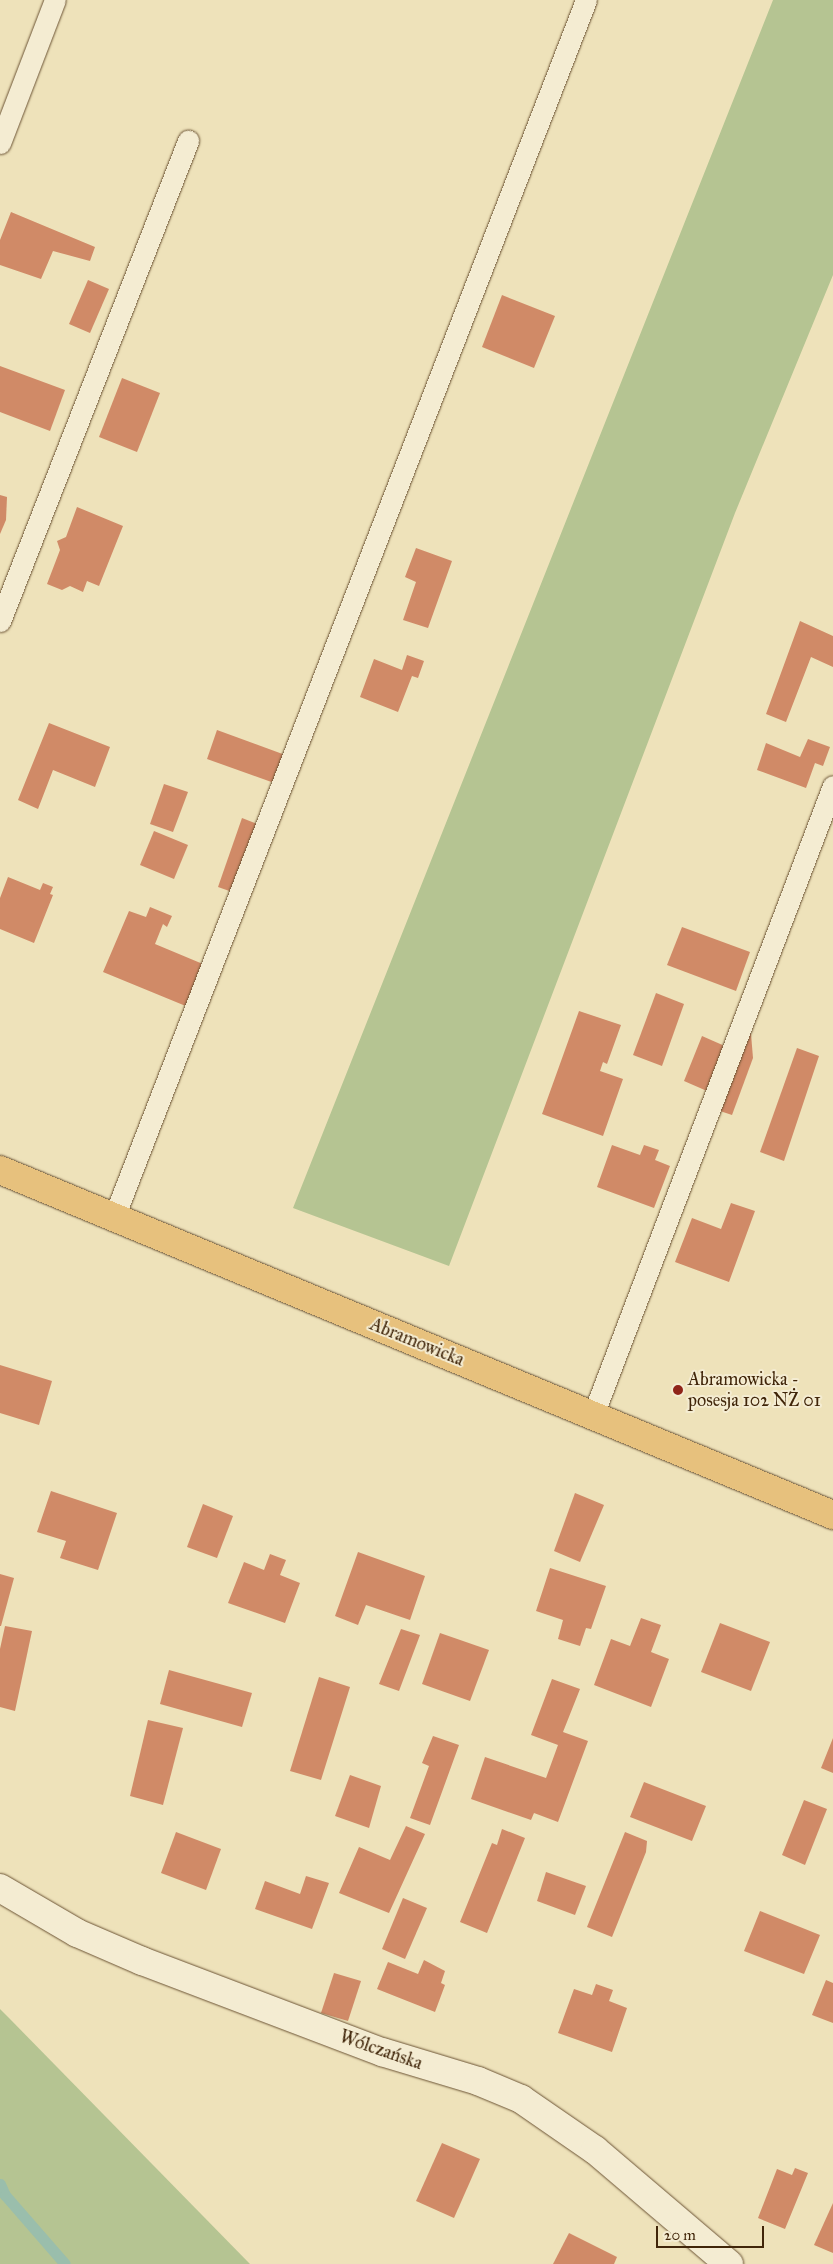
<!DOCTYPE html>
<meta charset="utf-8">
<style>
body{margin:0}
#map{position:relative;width:833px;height:2264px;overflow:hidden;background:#eee2ba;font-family:"IM FELL Great Primer",serif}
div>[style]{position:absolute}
.green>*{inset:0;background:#b5c492}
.stream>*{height:11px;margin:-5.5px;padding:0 5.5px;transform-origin:5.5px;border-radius:5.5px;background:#9abeac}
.building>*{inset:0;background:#d08a67}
.roads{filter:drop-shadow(0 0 1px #6c5435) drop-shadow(0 0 1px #6c5435)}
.service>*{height:21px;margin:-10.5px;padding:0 10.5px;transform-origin:10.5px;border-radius:10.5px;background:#f4ecd2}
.minor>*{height:28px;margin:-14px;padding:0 14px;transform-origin:14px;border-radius:14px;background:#f4ecd2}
.primary>*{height:28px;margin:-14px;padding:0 14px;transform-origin:14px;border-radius:14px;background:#e7c17d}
.dots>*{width:14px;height:14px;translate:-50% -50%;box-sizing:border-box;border:2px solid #f4ecd2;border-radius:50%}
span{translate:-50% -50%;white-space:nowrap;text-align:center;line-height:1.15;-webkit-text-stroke:4px #f4ecd2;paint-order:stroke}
.street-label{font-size:18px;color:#402509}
.poi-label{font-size:18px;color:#402509}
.left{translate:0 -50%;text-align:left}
.scale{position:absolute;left:656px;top:2226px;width:108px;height:22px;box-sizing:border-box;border:2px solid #402509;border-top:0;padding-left:6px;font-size:15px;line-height:18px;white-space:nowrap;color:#402509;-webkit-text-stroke:4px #f4ecd2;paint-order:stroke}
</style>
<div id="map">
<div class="green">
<div style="clip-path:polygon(773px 0,833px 0,833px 275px,735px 513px,449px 1266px,293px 1208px)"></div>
<div style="clip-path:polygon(0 2009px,9px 2018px,250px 2264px,0 2264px)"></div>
</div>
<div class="stream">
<div style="left:0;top:2184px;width:12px;rotate:66deg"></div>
<div style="left:5px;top:2195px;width:91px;rotate:49deg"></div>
</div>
<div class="building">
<div style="clip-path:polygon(11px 212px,95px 247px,90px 261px,53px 251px,41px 279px,0 265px,0 240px)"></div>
<div style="clip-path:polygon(88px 280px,109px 289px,90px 333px,69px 324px)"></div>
<div style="clip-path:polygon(502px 295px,555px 316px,534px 368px,482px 347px)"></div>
<div style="clip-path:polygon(0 366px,65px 390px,50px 431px,0 412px)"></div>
<div style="clip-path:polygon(122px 378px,160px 393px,137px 452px,99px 437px)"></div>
<div style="clip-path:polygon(0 495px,7px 497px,6px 520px,0 534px)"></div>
<div style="clip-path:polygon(77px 507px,123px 526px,99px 586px,87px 581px,83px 592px,70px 586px,62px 590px,47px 584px,60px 550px,57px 541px,66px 537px)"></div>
<div style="clip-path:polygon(416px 548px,452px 561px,428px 628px,403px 620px,416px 582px,405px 577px)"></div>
<div style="clip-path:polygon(800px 621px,833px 636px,833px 667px,811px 657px,786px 722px,766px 714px)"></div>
<div style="clip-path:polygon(407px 655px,424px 661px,418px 678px,412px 676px,398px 712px,360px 697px,374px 659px,402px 670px)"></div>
<div style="clip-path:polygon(49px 723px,110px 747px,95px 787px,53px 770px,38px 809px,18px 800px)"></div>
<div style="clip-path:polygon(217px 730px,288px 756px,277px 784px,207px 759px)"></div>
<div style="clip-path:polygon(808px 739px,830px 747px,823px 766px,815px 763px,806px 788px,757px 770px,766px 743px,800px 757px)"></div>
<div style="clip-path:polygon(164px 784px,188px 792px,173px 832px,150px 824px)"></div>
<div style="clip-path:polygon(242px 818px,262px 826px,238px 894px,218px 887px)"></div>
<div style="clip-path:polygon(154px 831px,188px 845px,174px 879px,140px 865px)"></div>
<div style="clip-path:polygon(8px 877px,40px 890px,43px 883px,53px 887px,50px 894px,53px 895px,34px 943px,0 929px,0 898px)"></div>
<div style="clip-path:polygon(150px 907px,172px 916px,167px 927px,163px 924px,155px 944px,210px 967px,193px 1009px,103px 972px,129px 911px,146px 917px)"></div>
<div style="clip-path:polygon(682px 927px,750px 952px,736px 991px,667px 965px)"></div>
<div style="clip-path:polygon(656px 993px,684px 1004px,662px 1066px,633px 1055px)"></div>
<div style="clip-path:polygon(579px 1011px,621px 1025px,607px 1064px,603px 1062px,600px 1071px,623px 1079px,603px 1136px,542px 1114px)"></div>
<div style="clip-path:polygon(745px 1031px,751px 1034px,753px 1058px,732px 1115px,717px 1110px)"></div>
<div style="clip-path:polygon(702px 1036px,727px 1047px,707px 1091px,684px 1081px)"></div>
<div style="clip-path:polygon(797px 1048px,819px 1056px,784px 1161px,760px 1152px)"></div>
<div style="clip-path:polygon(612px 1145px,640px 1155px,644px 1145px,659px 1150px,655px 1160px,670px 1166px,654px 1208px,597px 1187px)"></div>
<div style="clip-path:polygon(731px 1203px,755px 1211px,729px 1282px,675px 1262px,692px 1218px,721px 1229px)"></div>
<div style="clip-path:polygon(0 1365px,52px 1381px,39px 1425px,0 1413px)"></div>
<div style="clip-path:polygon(51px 1491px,117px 1513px,98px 1570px,60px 1558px,66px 1541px,37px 1532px)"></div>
<div style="clip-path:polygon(575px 1493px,604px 1505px,580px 1562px,554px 1551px)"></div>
<div style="clip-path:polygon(203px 1504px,233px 1516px,217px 1558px,187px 1547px)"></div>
<div style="clip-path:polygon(358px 1552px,425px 1576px,410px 1620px,366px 1605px,358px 1625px,335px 1616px)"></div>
<div style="clip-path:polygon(270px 1554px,286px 1560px,280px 1575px,300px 1583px,285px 1623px,228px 1603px,244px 1562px,264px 1570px)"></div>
<div style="clip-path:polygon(550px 1568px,606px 1586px,591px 1629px,586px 1628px,580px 1646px,558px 1639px,563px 1620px,536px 1611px)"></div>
<div style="clip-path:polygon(0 1574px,14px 1578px,1px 1626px,0 1626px)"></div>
<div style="clip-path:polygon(641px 1618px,661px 1625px,651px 1652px,669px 1659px,651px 1707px,594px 1685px,611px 1639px,630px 1646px)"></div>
<div style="clip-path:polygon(720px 1623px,770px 1642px,751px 1691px,701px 1672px)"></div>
<div style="clip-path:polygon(5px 1626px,32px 1631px,15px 1711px,0 1707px,0 1649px)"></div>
<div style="clip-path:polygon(401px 1629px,420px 1635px,399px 1691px,379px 1684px)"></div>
<div style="clip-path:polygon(440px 1633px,489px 1650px,470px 1701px,422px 1684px)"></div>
<div style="clip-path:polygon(169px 1670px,252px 1693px,242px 1727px,160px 1704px)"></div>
<div style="clip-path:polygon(319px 1677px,350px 1687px,321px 1780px,290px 1771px)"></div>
<div style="clip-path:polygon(552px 1679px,580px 1689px,563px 1732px,588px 1741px,558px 1822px,534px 1813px,531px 1820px,471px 1799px,485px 1757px,546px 1778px,558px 1745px,531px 1735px)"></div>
<div style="clip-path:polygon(148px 1720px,183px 1728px,163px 1805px,130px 1796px)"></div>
<div style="clip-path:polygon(433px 1736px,459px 1745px,430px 1825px,410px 1818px,429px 1766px,422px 1763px)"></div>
<div style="clip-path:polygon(833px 1738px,833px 1773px,821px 1768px)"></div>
<div style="clip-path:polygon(350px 1775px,381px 1786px,369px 1828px,335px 1816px)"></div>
<div style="clip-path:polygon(644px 1782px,706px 1806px,692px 1841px,630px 1817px)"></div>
<div style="clip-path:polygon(804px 1800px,827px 1809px,805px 1865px,782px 1855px)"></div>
<div style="clip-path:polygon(406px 1826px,425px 1834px,389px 1913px,339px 1893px,359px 1847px,390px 1860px)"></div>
<div style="clip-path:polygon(502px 1829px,525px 1838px,487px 1933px,460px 1922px,492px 1843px,497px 1845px)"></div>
<div style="clip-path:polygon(176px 1832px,221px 1849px,206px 1890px,161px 1873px)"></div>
<div style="clip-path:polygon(625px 1832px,647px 1841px,646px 1852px,612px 1937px,587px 1927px)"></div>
<div style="clip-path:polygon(546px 1872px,586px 1886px,575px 1915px,537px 1901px)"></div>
<div style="clip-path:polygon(306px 1876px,329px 1883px,312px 1929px,255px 1909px,265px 1881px,300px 1894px)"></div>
<div style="clip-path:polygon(403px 1898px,427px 1908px,405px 1959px,382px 1949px)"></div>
<div style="clip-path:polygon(760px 1911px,820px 1935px,804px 1974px,744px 1951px)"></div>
<div style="clip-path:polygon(424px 1960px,445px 1971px,441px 1983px,445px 1985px,435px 2012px,377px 1989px,388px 1962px,418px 1974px)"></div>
<div style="clip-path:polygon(334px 1973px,361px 1981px,348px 2021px,321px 2013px)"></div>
<div style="clip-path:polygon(826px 1980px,833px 1983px,833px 2023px,812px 2015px)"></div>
<div style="clip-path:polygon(596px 1984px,613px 1990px,609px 2001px,627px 2008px,612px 2052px,558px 2033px,574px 1989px,592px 1995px)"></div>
<div style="clip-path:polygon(442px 2143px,480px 2159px,454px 2218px,416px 2201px)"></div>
<div style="clip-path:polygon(795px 2168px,808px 2173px,785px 2229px,758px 2218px,777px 2169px,792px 2175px)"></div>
<div style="clip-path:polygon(833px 2203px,833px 2253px,814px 2245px)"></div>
<div style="clip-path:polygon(569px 2233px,617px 2257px,614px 2264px,553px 2264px)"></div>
</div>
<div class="roads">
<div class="service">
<div style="left:0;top:143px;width:153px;rotate:-69deg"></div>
<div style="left:0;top:621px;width:516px;rotate:-68.61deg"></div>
<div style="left:114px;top:1217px;width:1305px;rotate:-68.8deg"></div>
<div style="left:593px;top:1415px;width:673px;rotate:-69.12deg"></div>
</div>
<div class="minor">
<div style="left:0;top:1888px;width:89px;rotate:30.3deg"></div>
<div style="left:77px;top:1933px;width:71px;rotate:23.3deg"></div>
<div style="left:142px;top:1961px;width:257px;rotate:20.8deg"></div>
<div style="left:382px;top:2052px;width:100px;rotate:16.8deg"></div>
<div style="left:478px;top:2081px;width:47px;rotate:22.7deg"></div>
<div style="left:521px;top:2099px;width:90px;rotate:34.6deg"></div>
<div style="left:595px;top:2150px;width:176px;rotate:40.4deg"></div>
</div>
<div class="primary">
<div style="left:0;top:1170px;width:902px;rotate:22.5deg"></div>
</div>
</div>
<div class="dots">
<div style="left:678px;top:1390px;background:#8f2418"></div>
</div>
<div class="street-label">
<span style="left:417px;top:1342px;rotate:22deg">Abramowicka</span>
<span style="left:381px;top:2050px;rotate:19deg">Wólczańska</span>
</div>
<div class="poi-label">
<span class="left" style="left:688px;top:1390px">Abramowicka -<br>posesja 102 NŻ 01</span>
</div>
<div class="scale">20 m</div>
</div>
